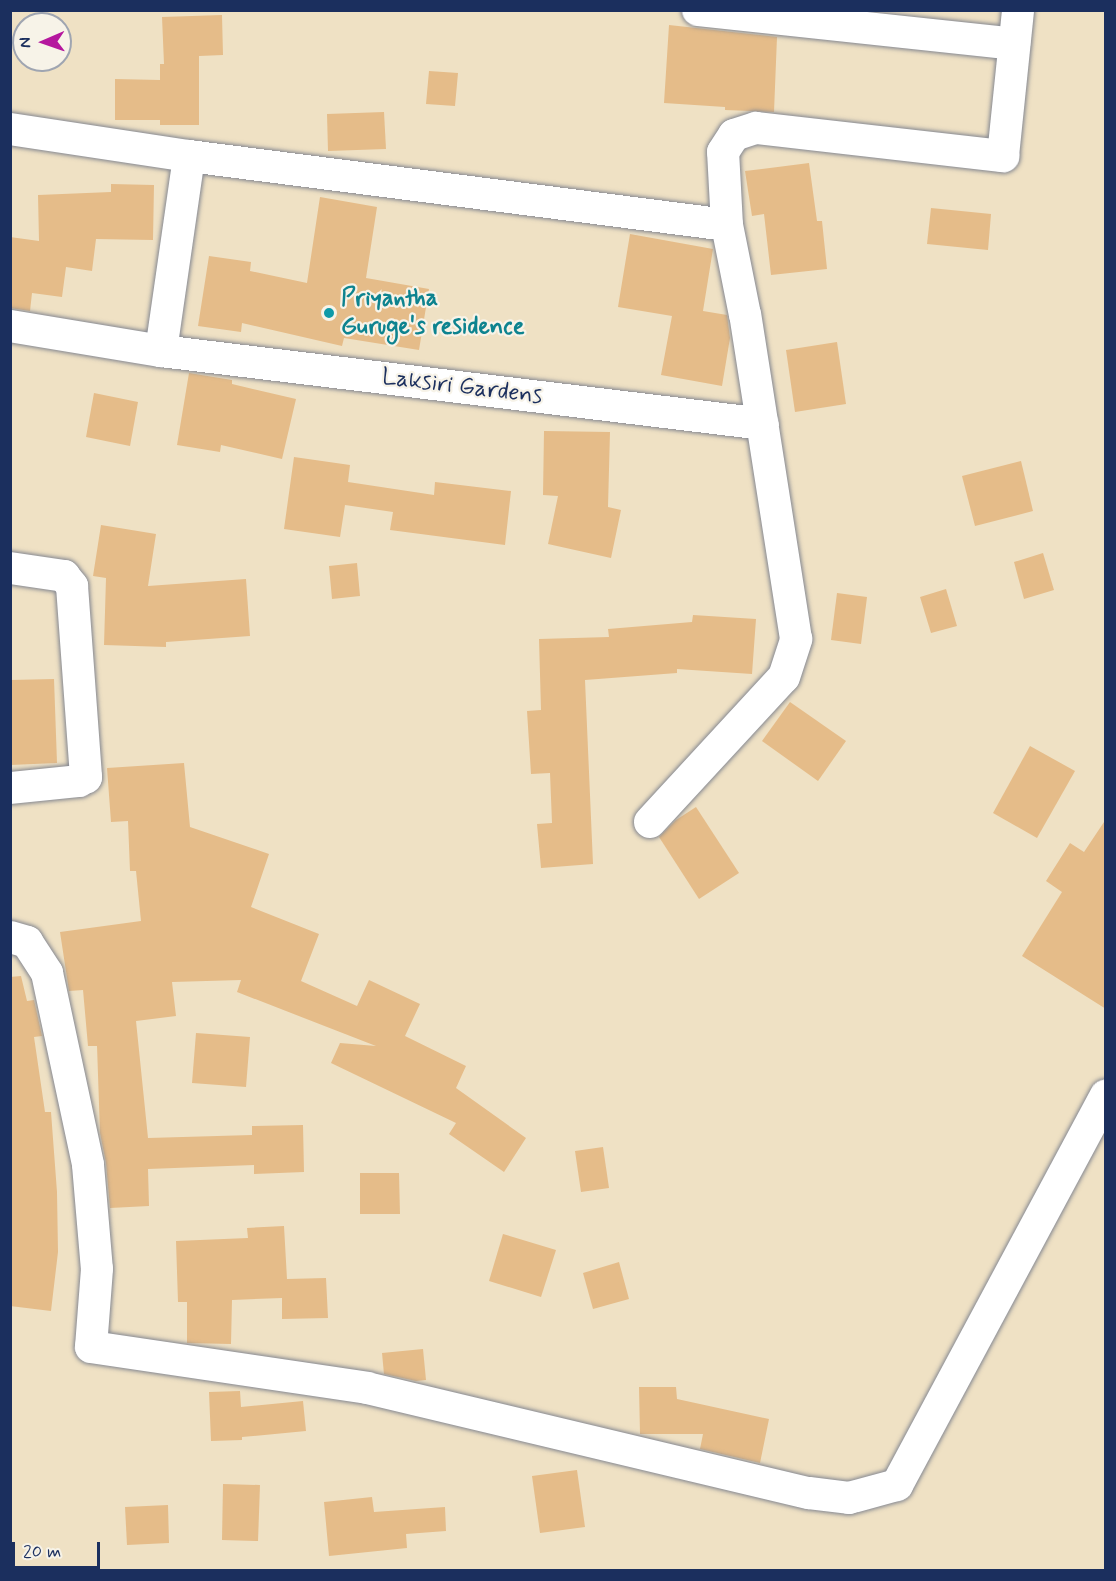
<!DOCTYPE html>
<style>
body{margin:0}
#map{position:relative;width:1116px;height:1581px;overflow:hidden;background:#efe1c4;font-family:Mynerve,sans-serif}
div>[style]{position:absolute}
.building>*{inset:0;background:#e5bc89}
.roads{filter:drop-shadow(0 0 2px #858891) drop-shadow(0 0 2px #858891)}
.minor>*{height:32px;margin:-16px;padding:0 16px;transform-origin:16px;border-radius:16px;background:#fff}
.dots>*{width:16px;height:16px;translate:-50% -50%;box-sizing:border-box;border:3px solid #f7f3e8;border-radius:50%}
span{translate:-50% -50%;white-space:nowrap;text-align:center;line-height:1.15;-webkit-text-stroke:4.5px #f7f3e8;paint-order:stroke}
.culture-label{font-size:24px;color:#0d838f;font-weight:700}
.left{translate:0 -50%;text-align:left}
.street-label{font-size:24px;color:#1b2f5e}
.frame{position:absolute;inset:0;border:12px solid #1b2f5e;pointer-events:none}
.north{position:absolute;left:12px;top:12px;width:60px;height:60px;box-sizing:border-box;background:#f7f3e8;border:2px solid #9fa5b1;border-radius:50%;rotate:268deg;font-size:16px;font-weight:700;line-height:24px;text-align:center;color:#1b2f5e}
.north::after{content:'';display:block;margin:auto;width:21px;height:27px;background:#b5179e;clip-path:polygon(50% 0,100% 100%,50% 72%,0 100%)}
.scale{position:absolute;left:12px;top:1542px;width:88px;height:27px;box-sizing:border-box;border:3px solid #1b2f5e;border-top:0;padding-left:8px;font-size:18px;line-height:21px;white-space:nowrap;color:#1b2f5e;-webkit-text-stroke:4px #f7f3e8;paint-order:stroke}
</style>
<div id="map">
<div class="building">
<div style="clip-path:polygon(222px 15px,223px 55px,199px 56px,199px 125px,160px 125px,160px 120px,115px 120px,115px 79px,160px 80px,160px 64px,164px 64px,162px 17px)"></div>
<div style="clip-path:polygon(669px 25px,777px 37px,774px 112px,725px 110px,725px 107px,664px 103px)"></div>
<div style="clip-path:polygon(429px 71px,458px 73px,455px 106px,426px 104px)"></div>
<div style="clip-path:polygon(384px 112px,386px 149px,328px 151px,327px 114px)"></div>
<div style="clip-path:polygon(809px 163px,817px 221px,822px 221px,827px 269px,771px 275px,764px 214px,752px 216px,745px 171px)"></div>
<div style="clip-path:polygon(111px 184px,154px 185px,153px 240px,96px 239px,92px 271px,66px 267px,62px 297px,32px 293px,30px 311px,10px 308px,10px 237px,39px 241px,38px 195px,111px 192px)"></div>
<div style="clip-path:polygon(320px 197px,377px 207px,366px 278px,429px 289px,419px 350px,344px 338px,342px 346px,242px 323px,241px 332px,198px 326px,209px 256px,251px 262px,250px 271px,307px 283px)"></div>
<div style="clip-path:polygon(931px 208px,991px 214px,988px 250px,927px 244px)"></div>
<div style="clip-path:polygon(630px 234px,713px 249px,703px 311px,727px 315px,730px 338px,722px 386px,661px 375px,672px 316px,618px 307px)"></div>
<div style="clip-path:polygon(837px 342px,846px 404px,795px 412px,786px 350px)"></div>
<div style="clip-path:polygon(189px 373px,232px 380px,232px 384px,296px 399px,282px 459px,221px 445px,220px 452px,177px 445px)"></div>
<div style="clip-path:polygon(94px 393px,138px 402px,130px 446px,86px 437px)"></div>
<div style="clip-path:polygon(544px 431px,610px 432px,608px 507px,621px 510px,611px 558px,548px 544px,558px 496px,543px 495px)"></div>
<div style="clip-path:polygon(294px 457px,350px 465px,348px 482px,434px 495px,435px 482px,511px 491px,505px 545px,390px 530px,393px 512px,345px 505px,340px 537px,284px 529px)"></div>
<div style="clip-path:polygon(1021px 461px,1033px 511px,975px 526px,962px 476px)"></div>
<div style="clip-path:polygon(101px 525px,156px 534px,148px 586px,246px 579px,250px 636px,166px 642px,166px 647px,104px 645px,106px 578px,93px 576px)"></div>
<div style="clip-path:polygon(1043px 553px,1054px 590px,1024px 599px,1014px 562px)"></div>
<div style="clip-path:polygon(357px 563px,360px 596px,332px 599px,329px 566px)"></div>
<div style="clip-path:polygon(946px 589px,957px 626px,931px 633px,920px 597px)"></div>
<div style="clip-path:polygon(837px 593px,867px 597px,861px 644px,831px 640px)"></div>
<div style="clip-path:polygon(693px 615px,756px 619px,752px 674px,677px 669px,677px 673px,585px 680px,593px 864px,541px 868px,537px 824px,552px 823px,550px 773px,531px 774px,527px 711px,541px 710px,539px 639px,609px 637px,608px 629px,692px 622px)"></div>
<div style="clip-path:polygon(54px 679px,57px 763px,10px 765px,10px 680px)"></div>
<div style="clip-path:polygon(790px 702px,846px 741px,818px 781px,762px 741px)"></div>
<div style="clip-path:polygon(1030px 746px,1075px 771px,1037px 838px,993px 813px)"></div>
<div style="clip-path:polygon(184px 763px,190px 827px,269px 854px,251px 907px,319px 934px,301px 981px,357px 1006px,369px 980px,420px 1004px,405px 1036px,466px 1066px,456px 1088px,526px 1138px,504px 1172px,449px 1134px,456px 1123px,331px 1063px,340px 1043px,376px 1046px,237px 992px,241px 980px,172px 982px,176px 1016px,136px 1021px,148px 1138px,252px 1135px,252px 1126px,303px 1125px,304px 1172px,254px 1174px,254px 1165px,148px 1169px,149px 1206px,110px 1208px,106px 1163px,100px 1133px,97px 1046px,88px 1046px,83px 990px,69px 991px,60px 932px,141px 921px,136px 871px,130px 871px,128px 821px,111px 822px,107px 768px)"></div>
<div style="clip-path:polygon(696px 807px,739px 873px,699px 899px,659px 837px,676px 820px)"></div>
<div style="clip-path:polygon(1106px 819px,1106px 1009px,1022px 956px,1062px 892px,1046px 881px,1070px 843px,1084px 852px)"></div>
<div style="clip-path:polygon(21px 976px,27px 1001px,34px 1000px,42px 1036px,34px 1037px,45px 1112px,51px 1112px,57px 1192px,58px 1252px,51px 1311px,10px 1306px,10px 977px)"></div>
<div style="clip-path:polygon(196px 1033px,250px 1037px,246px 1087px,192px 1083px)"></div>
<div style="clip-path:polygon(603px 1147px,609px 1188px,581px 1192px,575px 1151px)"></div>
<div style="clip-path:polygon(360px 1173px,399px 1173px,400px 1214px,360px 1214px)"></div>
<div style="clip-path:polygon(284px 1226px,287px 1279px,326px 1278px,328px 1318px,282px 1319px,282px 1298px,232px 1300px,231px 1344px,187px 1343px,187px 1302px,178px 1302px,176px 1241px,248px 1238px,247px 1228px)"></div>
<div style="clip-path:polygon(503px 1234px,556px 1250px,541px 1297px,489px 1281px)"></div>
<div style="clip-path:polygon(619px 1262px,629px 1299px,593px 1309px,583px 1273px)"></div>
<div style="clip-path:polygon(423px 1349px,426px 1380px,416px 1381px,384px 1374px,382px 1353px)"></div>
<div style="clip-path:polygon(639px 1387px,676px 1387px,677px 1399px,769px 1419px,760px 1463px,700px 1449px,703px 1434px,640px 1434px)"></div>
<div style="clip-path:polygon(240px 1391px,241px 1407px,303px 1401px,306px 1431px,242px 1437px,242px 1440px,211px 1441px,209px 1392px)"></div>
<div style="clip-path:polygon(577px 1470px,585px 1527px,540px 1533px,532px 1476px)"></div>
<div style="clip-path:polygon(223px 1484px,260px 1485px,258px 1541px,222px 1540px)"></div>
<div style="clip-path:polygon(372px 1497px,374px 1512px,445px 1507px,446px 1531px,406px 1534px,407px 1548px,329px 1556px,324px 1502px)"></div>
<div style="clip-path:polygon(168px 1505px,169px 1543px,127px 1545px,125px 1507px)"></div>
</div>
<div class="roads">
<div class="minor">
<div style="left:698px;top:10px;width:318px;rotate:6.1deg"></div>
<div style="left:10px;top:129px;width:181px;rotate:8.6deg"></div>
<div style="left:189px;top:156px;width:542px;rotate:7.31deg"></div>
<div style="left:10px;top:326px;width:153px;rotate:9.4deg"></div>
<div style="left:161px;top:351px;width:606px;rotate:6.91deg"></div>
<div style="left:161px;top:351px;width:197px;rotate:-81.8deg"></div>
<div style="left:10px;top:568px;width:55px;rotate:8.4deg"></div>
<div style="left:64px;top:576px;width:13px;rotate:51deg"></div>
<div style="left:72px;top:586px;width:192px;rotate:85.8deg"></div>
<div style="left:86px;top:777px;width:8px;rotate:150deg"></div>
<div style="left:79px;top:781px;width:69px;rotate:174.2deg"></div>
<div style="left:650px;top:822px;width:197px;rotate:-47.3deg"></div>
<div style="left:784px;top:677px;width:40px;rotate:-72deg"></div>
<div style="left:796px;top:639px;width:328px;rotate:-98.9deg"></div>
<div style="left:745px;top:315px;width:92px;rotate:-101.3deg"></div>
<div style="left:727px;top:225px;width:73px;rotate:-93.1deg"></div>
<div style="left:723px;top:152px;width:20px;rotate:-57deg"></div>
<div style="left:734px;top:135px;width:23px;rotate:-18deg"></div>
<div style="left:756px;top:128px;width:249px;rotate:6.5deg"></div>
<div style="left:1003px;top:156px;width:147px;rotate:-84.1deg"></div>
<div style="left:10px;top:937px;width:18px;rotate:16deg"></div>
<div style="left:27px;top:942px;width:37px;rotate:57deg"></div>
<div style="left:47px;top:973px;width:196px;rotate:77.9deg"></div>
<div style="left:88px;top:1165px;width:104px;rotate:85.1deg"></div>
<div style="left:97px;top:1269px;width:78px;rotate:94.4deg"></div>
<div style="left:91px;top:1347px;width:279px;rotate:8.4deg"></div>
<div style="left:367px;top:1388px;width:454px;rotate:13.4deg"></div>
<div style="left:809px;top:1493px;width:40px;rotate:7.1deg"></div>
<div style="left:849px;top:1498px;width:50px;rotate:-15.2deg"></div>
<div style="left:897px;top:1485px;width:442px;rotate:-61.8deg"></div>
</div>
</div>
<div class="dots">
<div style="left:329px;top:313px;background:#0f9aa8"></div>
</div>
<div class="culture-label">
<span class="left" style="left:341px;top:313px">Priyantha<br>Guruge's residence</span>
</div>
<div class="street-label">
<span style="left:462px;top:387px;rotate:7deg">Laksiri Gardens</span>
</div>
<div class="frame"></div>
<div class="north">N</div>
<div class="scale">20 m</div>
</div>
